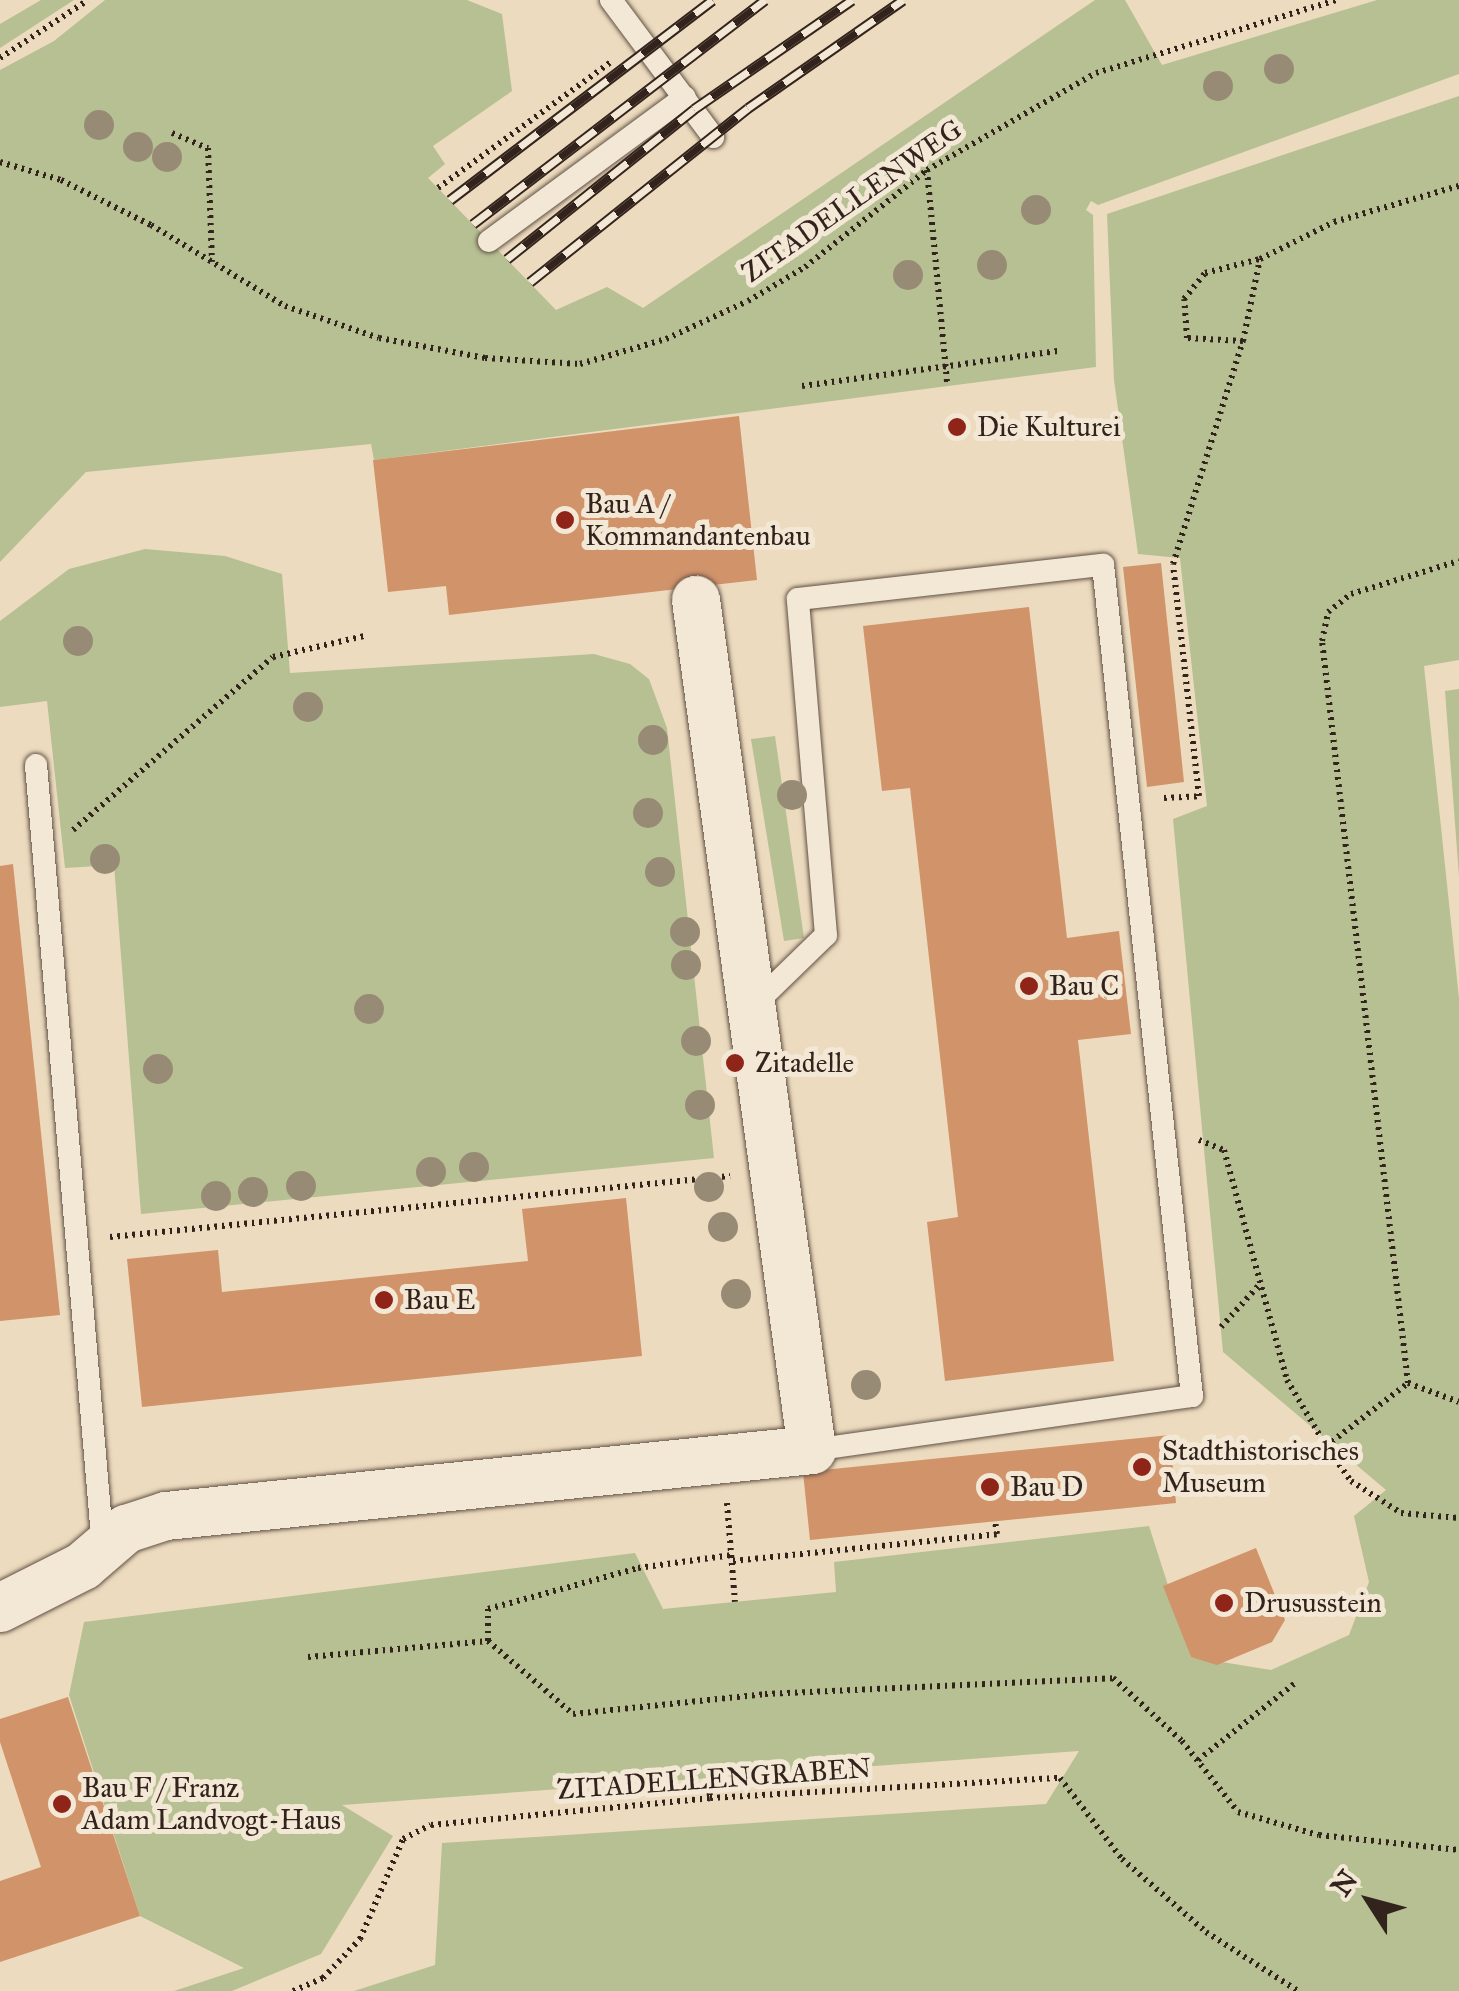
<!DOCTYPE html>
<style>
body{margin:0}
#map{position:relative;width:1459px;height:1991px;overflow:hidden;background:#ecdbbe;font-family:"IM FELL Great Primer",serif}
div>[style]{position:absolute}
.green>*{inset:0;background:#b6c093}
.building>*{inset:0;background:#d1936a}
.path>*{height:6px;margin-top:-3px;transform-origin:0;background:repeating-linear-gradient(90deg,#33231d 0 2.5px,transparent 0 7.5px)}
.roads{filter:drop-shadow(0 0 2px #615145) drop-shadow(0 0 2px #615145)}
.lane>*{height:22px;margin:-11px;padding:0 11px;transform-origin:11px;border-radius:11px;background:#f3e8d5}
.street>*{height:48px;margin:-24px;padding:0 24px;transform-origin:24px;border-radius:24px;background:#f3e8d5}
.rail>*{height:11px;margin-top:-5.5px;transform-origin:0;background:repeating-linear-gradient(90deg,#f3e8d5 0 22px,#33231d 0 44px);box-sizing:border-box;border-block:2px solid #33231d}
.trees>*{width:30px;height:30px;margin:-15px;border-radius:50%;background:#988b75}
.dots>*{width:28px;height:28px;translate:-50% -50%;box-sizing:border-box;border:5px solid #f3e8d5;border-radius:50%}
span{translate:-50% -50%;white-space:nowrap;text-align:center;line-height:1.15;-webkit-text-stroke:10px #f3e8d5;paint-order:stroke}
.street-label{font-size:28px;color:#33231d}
.poi-label{font-size:28px;color:#33231d}
.left{translate:0 -50%;text-align:left}
.north{position:absolute;left:1319px;top:1851px;width:100px;height:100px;-webkit-text-stroke:8px #f3e8d5;paint-order:stroke;rotate:306deg;font-size:28px;font-weight:700;line-height:40px;text-align:center;color:#33231d}
.north::after{content:'';display:block;margin:auto;width:35px;height:45px;background:#33231d;clip-path:polygon(50% 0,100% 100%,50% 72%,0 100%)}
</style>
<div id="map">
<div class="green">
<div style="clip-path:polygon(41px 0,74px 0,0 48px,0 24px)"></div>
<div style="clip-path:polygon(105px 0,467px 0,502px 14px,512px 91px,433px 146px,445px 164px,428px 178px,556px 310px,607px 287px,643px 308px,1095px 0,1125px 0,1162px 65px,1377px 0,1459px 0,1459px 74px,1098px 205px,1091px 201px,1086px 210px,1093px 215px,1096px 367px,374px 460px,371px 444px,86px 472px,0 562px,0 70px,54px 41px)"></div>
<div style="clip-path:polygon(1459px 96px,1459px 660px,1424px 666px,1459px 998px,1459px 1991px,354px 1991px,435px 1965px,442px 1843px,1046px 1804px,1079px 1751px,342px 1805px,393px 1836px,321px 1954px,232px 1991px,174px 1991px,244px 1968px,140px 1916px,69px 1695px,84px 1622px,635px 1553px,663px 1609px,836px 1592px,834px 1562px,1149px 1526px,1191px 1657px,1271px 1670px,1349px 1635px,1369px 1582px,1354px 1516px,1386px 1490px,1223px 1352px,1173px 819px,1207px 806px,1180px 558px,1138px 554px,1114px 380px,1107px 214px)"></div>
<div style="clip-path:polygon(145px 549px,225px 556px,282px 574px,290px 673px,594px 654px,630px 664px,649px 679px,667px 728px,714px 1158px,141px 1214px,114px 865px,65px 868px,47px 701px,0 707px,0 621px,69px 569px)"></div>
<div style="clip-path:polygon(1459px 689px,1459px 876px,1445px 691px)"></div>
<div style="clip-path:polygon(775px 736px,804px 938px,784px 941px,751px 739px)"></div>
</div>
<div class="building">
<div style="clip-path:polygon(739px 416px,757px 580px,449px 615px,446px 586px,388px 592px,373px 460px)"></div>
<div style="clip-path:polygon(1161px 563px,1184px 782px,1147px 787px,1123px 567px)"></div>
<div style="clip-path:polygon(1029px 607px,1067px 938px,1119px 931px,1131px 1034px,1078px 1040px,1114px 1361px,945px 1381px,927px 1222px,958px 1217px,910px 788px,882px 791px,863px 626px)"></div>
<div style="clip-path:polygon(13px 864px,60px 1315px,0 1321px,0 866px)"></div>
<div style="clip-path:polygon(626px 1198px,642px 1356px,142px 1407px,127px 1259px,218px 1250px,222px 1292px,528px 1261px,522px 1209px)"></div>
<div style="clip-path:polygon(1170px 1435px,1176px 1503px,810px 1540px,803px 1472px)"></div>
<div style="clip-path:polygon(1256px 1548px,1285px 1620px,1272px 1642px,1217px 1665px,1191px 1657px,1163px 1586px)"></div>
<div style="clip-path:polygon(68px 1697px,140px 1916px,0 1962px,0 1881px,41px 1867px,0 1742px,0 1719px)"></div>
</div>
<div class="path">
<div style="left:0;top:58px;width:105px;rotate:-33.4deg"></div>
<div style="left:172px;top:133px;width:39px;rotate:23deg"></div>
<div style="left:208px;top:148px;width:114px;rotate:88deg"></div>
<div style="left:0;top:162px;width:64px;rotate:16.4deg"></div>
<div style="left:61px;top:180px;width:101px;rotate:26.6deg"></div>
<div style="left:151px;top:225px;width:157px;rotate:31.2deg"></div>
<div style="left:285px;top:306px;width:99px;rotate:18.8deg"></div>
<div style="left:379px;top:338px;width:108px;rotate:10.7deg"></div>
<div style="left:485px;top:358px;width:95px;rotate:3.6deg"></div>
<div style="left:580px;top:364px;width:90px;rotate:-16.2deg"></div>
<div style="left:666px;top:339px;width:90px;rotate:-24.9deg"></div>
<div style="left:748px;top:301px;width:66px;rotate:-30.8deg"></div>
<div style="left:805px;top:267px;width:156px;rotate:-38.5deg"></div>
<div style="left:927px;top:170px;width:195px;rotate:-29.9deg"></div>
<div style="left:1096px;top:73px;width:251px;rotate:-16.9deg"></div>
<div style="left:927px;top:170px;width:214px;rotate:84.6deg"></div>
<div style="left:438px;top:188px;width:215px;rotate:-36.1deg"></div>
<div style="left:1243px;top:341px;width:56px;rotate:-176.9deg"></div>
<div style="left:1187px;top:338px;width:39px;rotate:-94deg"></div>
<div style="left:1184px;top:299px;width:33px;rotate:-51deg"></div>
<div style="left:1205px;top:273px;width:57px;rotate:-14.3deg"></div>
<div style="left:802px;top:386px;width:258px;rotate:-7.8deg"></div>
<div style="left:1164px;top:798px;width:35px;rotate:-3deg"></div>
<div style="left:1199px;top:796px;width:233px;rotate:-96.4deg"></div>
<div style="left:1173px;top:564px;width:234px;rotate:-72.6deg"></div>
<div style="left:1243px;top:341px;width:84px;rotate:-78.3deg"></div>
<div style="left:1260px;top:259px;width:83px;rotate:-26.6deg"></div>
<div style="left:1334px;top:222px;width:130px;rotate:-16.1deg"></div>
<div style="left:73px;top:830px;width:264px;rotate:-40.9deg"></div>
<div style="left:273px;top:657px;width:93px;rotate:-13deg"></div>
<div style="left:1199px;top:1140px;width:27px;rotate:22deg"></div>
<div style="left:1224px;top:1150px;width:238px;rotate:74.7deg"></div>
<div style="left:1287px;top:1380px;width:77px;rotate:59.4deg"></div>
<div style="left:1326px;top:1446px;width:103px;rotate:-37.5deg"></div>
<div style="left:1408px;top:1383px;width:747px;rotate:-96.61deg"></div>
<div style="left:1322px;top:641px;width:30px;rotate:-78deg"></div>
<div style="left:1328px;top:612px;width:29px;rotate:-38deg"></div>
<div style="left:1351px;top:594px;width:113px;rotate:-17deg"></div>
<div style="left:110px;top:1237px;width:623px;rotate:-5.62deg"></div>
<div style="left:1221px;top:1327px;width:58px;rotate:-47.8deg"></div>
<div style="left:1408px;top:1383px;width:54px;rotate:20.4deg"></div>
<div style="left:1326px;top:1446px;width:43px;rotate:54.5deg"></div>
<div style="left:1351px;top:1481px;width:59px;rotate:32.6deg"></div>
<div style="left:1401px;top:1513px;width:58px;rotate:4.9deg"></div>
<div style="left:727px;top:1503px;width:99px;rotate:85.4deg"></div>
<div style="left:733px;top:1561px;width:265px;rotate:-5.8deg"></div>
<div style="left:997px;top:1534px;width:13px;rotate:-99deg"></div>
<div style="left:488px;top:1641px;width:32px;rotate:-90deg"></div>
<div style="left:488px;top:1609px;width:156px;rotate:-15.3deg"></div>
<div style="left:638px;top:1568px;width:95px;rotate:-7.9deg"></div>
<div style="left:308px;top:1657px;width:181px;rotate:-5.1deg"></div>
<div style="left:488px;top:1641px;width:112px;rotate:40.7deg"></div>
<div style="left:573px;top:1714px;width:193px;rotate:-5.9deg"></div>
<div style="left:765px;top:1694px;width:348px;rotate:-2.6deg"></div>
<div style="left:1113px;top:1678px;width:93px;rotate:42.4deg"></div>
<div style="left:1182px;top:1741px;width:90px;rotate:51.7deg"></div>
<div style="left:1238px;top:1812px;width:84px;rotate:15.9deg"></div>
<div style="left:1319px;top:1835px;width:141px;rotate:6.1deg"></div>
<div style="left:1198px;top:1760px;width:124px;rotate:-38.4deg"></div>
<div style="left:708px;top:1778px;width:20px;rotate:84deg"></div>
<div style="left:293px;top:1991px;width:33px;rotate:-23deg"></div>
<div style="left:323px;top:1978px;width:54px;rotate:-46.5deg"></div>
<div style="left:360px;top:1939px;width:109px;rotate:-66.7deg"></div>
<div style="left:403px;top:1839px;width:31px;rotate:-27deg"></div>
<div style="left:431px;top:1825px;width:280px;rotate:-5.5deg"></div>
<div style="left:710px;top:1798px;width:351px;rotate:-3.3deg"></div>
<div style="left:1060px;top:1778px;width:102px;rotate:52.6deg"></div>
<div style="left:1122px;top:1859px;width:111px;rotate:41deg"></div>
<div style="left:1206px;top:1932px;width:109px;rotate:32.7deg"></div>
</div>
<div class="roads">
<div class="lane">
<div style="left:611px;top:0;width:171px;rotate:53.3deg"></div>
<div style="left:489px;top:241px;width:243px;rotate:-36.3deg"></div>
<div style="left:36px;top:765px;width:786px;rotate:85.11deg"></div>
<div style="left:754px;top:1005px;width:100px;rotate:-44.2deg"></div>
<div style="left:826px;top:935px;width:337px;rotate:-94.8deg"></div>
<div style="left:798px;top:599px;width:307px;rotate:-6.4deg"></div>
<div style="left:1103px;top:565px;width:836px;rotate:83.89deg"></div>
<div style="left:1192px;top:1396px;width:384px;rotate:171.9deg"></div>
</div>
<div class="street">
<div style="left:0;top:1608px;width:93px;rotate:-26.8deg"></div>
<div style="left:83px;top:1566px;width:57px;rotate:-40.7deg"></div>
<div style="left:126px;top:1529px;width:42px;rotate:-18deg"></div>
<div style="left:166px;top:1516px;width:649px;rotate:-5.83deg"></div>
<div style="left:812px;top:1450px;width:858px;rotate:-97.77deg"></div>
</div>
</div>
<div class="rail">
<div style="left:450px;top:200px;width:330px;rotate:-37.3deg"></div>
<div style="left:473px;top:224px;width:368px;rotate:-37.5deg"></div>
<div style="left:507px;top:259px;width:240px;rotate:-38.7deg"></div>
<div style="left:694px;top:109px;width:192px;rotate:-34.6deg"></div>
<div style="left:530px;top:282px;width:279px;rotate:-38.6deg"></div>
<div style="left:748px;top:108px;width:189px;rotate:-34.9deg"></div>
</div>
<div class="trees">
<div style="left:1279px;top:69px"></div>
<div style="left:1218px;top:86px"></div>
<div style="left:99px;top:125px"></div>
<div style="left:138px;top:147px"></div>
<div style="left:167px;top:157px"></div>
<div style="left:1036px;top:210px"></div>
<div style="left:992px;top:265px"></div>
<div style="left:908px;top:275px"></div>
<div style="left:78px;top:641px"></div>
<div style="left:308px;top:707px"></div>
<div style="left:653px;top:740px"></div>
<div style="left:792px;top:795px"></div>
<div style="left:648px;top:813px"></div>
<div style="left:105px;top:859px"></div>
<div style="left:660px;top:872px"></div>
<div style="left:685px;top:932px"></div>
<div style="left:686px;top:965px"></div>
<div style="left:369px;top:1009px"></div>
<div style="left:696px;top:1041px"></div>
<div style="left:158px;top:1069px"></div>
<div style="left:700px;top:1105px"></div>
<div style="left:474px;top:1167px"></div>
<div style="left:431px;top:1172px"></div>
<div style="left:301px;top:1186px"></div>
<div style="left:709px;top:1187px"></div>
<div style="left:253px;top:1192px"></div>
<div style="left:216px;top:1196px"></div>
<div style="left:723px;top:1227px"></div>
<div style="left:736px;top:1294px"></div>
<div style="left:866px;top:1385px"></div>
</div>
<div class="dots">
<div style="left:957px;top:427px;background:#8f2418"></div>
<div style="left:565px;top:520px;background:#8f2418"></div>
<div style="left:1029px;top:986px;background:#8f2418"></div>
<div style="left:735px;top:1063px;background:#8f2418"></div>
<div style="left:384px;top:1300px;background:#8f2418"></div>
<div style="left:1142px;top:1467px;background:#8f2418"></div>
<div style="left:990px;top:1487px;background:#8f2418"></div>
<div style="left:1224px;top:1603px;background:#8f2418"></div>
<div style="left:62px;top:1804px;background:#8f2418"></div>
</div>
<div class="street-label">
<span style="left:852px;top:201px;rotate:-35deg">ZITADELLENWEG</span>
<span style="left:714px;top:1779px;rotate:-4deg">ZITADELLENGRABEN</span>
</div>
<div class="poi-label">
<span class="left" style="left:977px;top:427px">Die Kulturei</span>
<span class="left" style="left:585px;top:520px">Bau A /<br>Kommandantenbau</span>
<span class="left" style="left:1049px;top:986px">Bau C</span>
<span class="left" style="left:755px;top:1063px">Zitadelle</span>
<span class="left" style="left:404px;top:1300px">Bau E</span>
<span class="left" style="left:1162px;top:1467px">Stadthistorisches<br>Museum</span>
<span class="left" style="left:1010px;top:1487px">Bau D</span>
<span class="left" style="left:1244px;top:1603px">Drususstein</span>
<span class="left" style="left:82px;top:1804px">Bau F / Franz<br>Adam Landvogt-Haus</span>
</div>
<div class="north">N</div>
</div>
